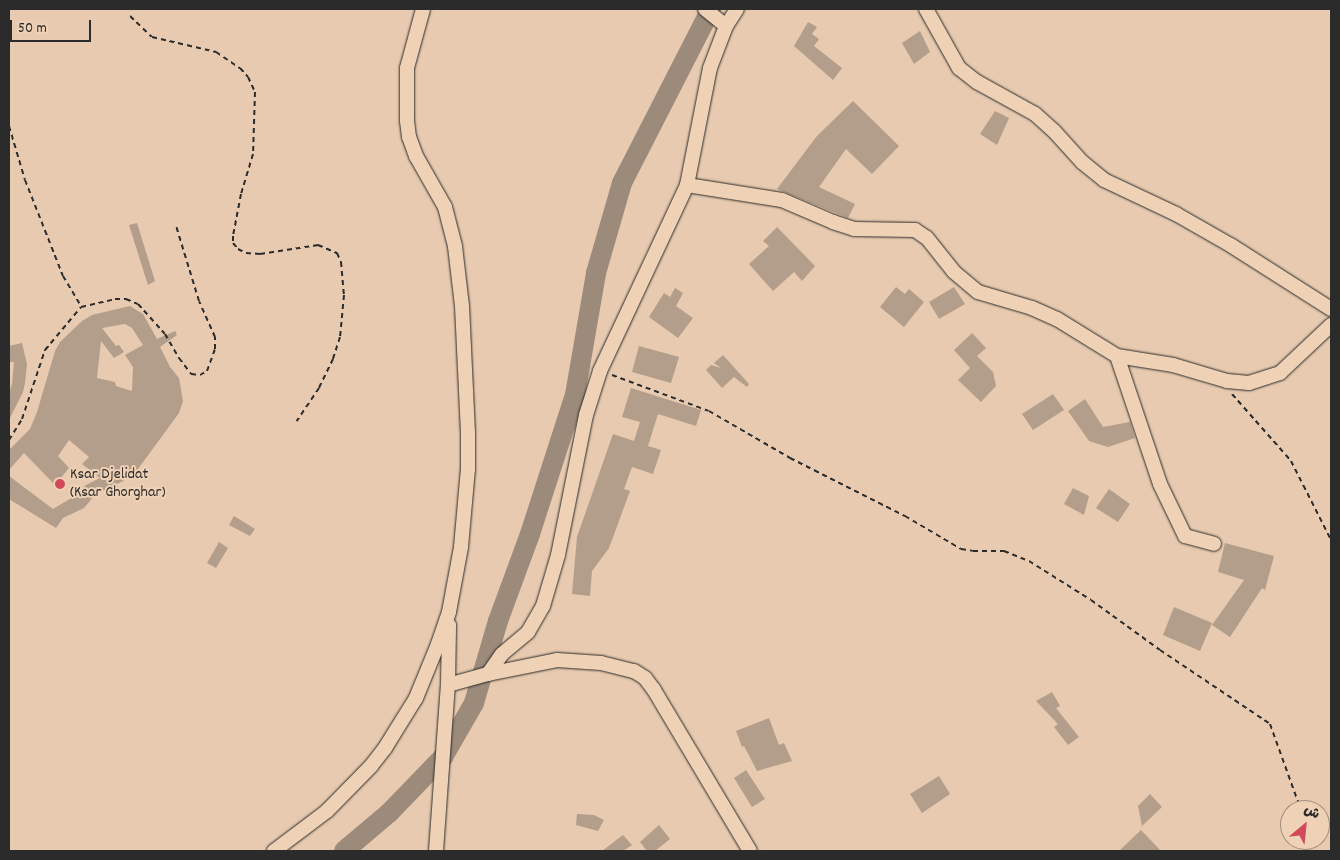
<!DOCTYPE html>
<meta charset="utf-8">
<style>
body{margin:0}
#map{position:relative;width:1340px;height:860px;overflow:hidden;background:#e7caaf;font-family:Dekko,"Playpen Sans Arabic",sans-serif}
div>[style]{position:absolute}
.river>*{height:20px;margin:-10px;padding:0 10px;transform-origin:10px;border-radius:10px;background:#9c8b7b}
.building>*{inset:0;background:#b29e8a}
.path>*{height:2px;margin-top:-1px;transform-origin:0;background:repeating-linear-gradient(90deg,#2b2b2b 0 5px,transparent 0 9px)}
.roads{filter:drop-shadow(0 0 1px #2b2b2b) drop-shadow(0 0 1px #2b2b2b)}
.minor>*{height:14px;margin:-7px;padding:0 7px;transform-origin:7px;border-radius:7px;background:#efd1b5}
.dots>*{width:14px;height:14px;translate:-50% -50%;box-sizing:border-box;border:2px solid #efd1b5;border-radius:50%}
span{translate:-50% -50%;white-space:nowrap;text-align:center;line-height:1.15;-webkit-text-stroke:4px #efd1b5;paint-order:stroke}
.poi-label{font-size:16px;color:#2b2b2b}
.left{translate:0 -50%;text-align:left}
.frame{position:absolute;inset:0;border:10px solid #2b2b2b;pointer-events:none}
.north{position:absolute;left:1280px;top:800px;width:50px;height:50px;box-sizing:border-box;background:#efd1b5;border:1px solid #a18f7e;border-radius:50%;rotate:28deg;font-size:14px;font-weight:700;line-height:20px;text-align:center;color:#2b2b2b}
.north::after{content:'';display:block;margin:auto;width:18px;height:22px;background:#d1495b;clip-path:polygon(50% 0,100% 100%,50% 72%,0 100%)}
.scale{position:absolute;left:10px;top:20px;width:81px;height:22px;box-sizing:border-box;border:2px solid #2b2b2b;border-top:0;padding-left:6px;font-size:15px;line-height:18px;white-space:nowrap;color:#2b2b2b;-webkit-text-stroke:4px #efd1b5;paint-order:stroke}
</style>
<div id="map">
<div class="river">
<div style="left:344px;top:851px;width:59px;rotate:-40.2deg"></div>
<div style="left:389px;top:813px;width:78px;rotate:-46deg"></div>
<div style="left:443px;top:757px;width:62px;rotate:-60.1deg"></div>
<div style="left:474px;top:703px;width:85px;rotate:-73.7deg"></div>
<div style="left:498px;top:621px;width:93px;rotate:-69.8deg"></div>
<div style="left:530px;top:534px;width:146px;rotate:-72.1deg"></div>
<div style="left:575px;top:395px;width:124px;rotate:-80.2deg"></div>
<div style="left:596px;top:273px;width:94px;rotate:-73.9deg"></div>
<div style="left:622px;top:183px;width:195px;rotate:-62.9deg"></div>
</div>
<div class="building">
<div style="clip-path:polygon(808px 22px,817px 27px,812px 34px,819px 39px,814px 46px,842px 68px,833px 80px,794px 46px)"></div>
<div style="clip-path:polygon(920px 31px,930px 52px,914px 64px,902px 43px)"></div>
<div style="clip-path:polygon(853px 101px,899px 146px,872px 174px,846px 149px,819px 187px,855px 204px,848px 218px,777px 189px,817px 136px)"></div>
<div style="clip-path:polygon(995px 111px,1009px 118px,997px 145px,980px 134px)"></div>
<div style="clip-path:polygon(137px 223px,155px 281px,148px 285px,129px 225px)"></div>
<div style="clip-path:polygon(777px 227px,815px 266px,802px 281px,794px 272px,773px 291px,749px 264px,769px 246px,763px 241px)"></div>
<div style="clip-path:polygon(896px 287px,905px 294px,909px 289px,924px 302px,904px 327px,880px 307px)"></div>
<div style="clip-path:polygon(954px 287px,965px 304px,939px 319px,929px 302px)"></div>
<div style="clip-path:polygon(675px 288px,683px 293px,676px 306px,693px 318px,678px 338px,649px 317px,664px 293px,670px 297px)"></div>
<div style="clip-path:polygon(evenodd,130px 306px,143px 314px,157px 339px,175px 331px,177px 335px,160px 347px,170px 367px,179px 378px,183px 401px,179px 413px,138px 469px,123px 481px,95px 495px,84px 508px,63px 518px,56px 528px,9px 499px,9px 476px,53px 509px,78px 494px,76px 493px,86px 485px,100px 478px,82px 464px,89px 457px,69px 440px,58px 456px,69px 468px,55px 485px,24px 453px,9px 470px,9px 450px,30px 429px,37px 412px,55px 351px,60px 342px,82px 321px,92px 315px,130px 306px,125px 324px,132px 328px,143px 345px,125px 355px,133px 367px,132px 391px,116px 386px,115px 382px,97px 378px,101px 341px,114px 358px,124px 352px,119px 345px,116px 346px,102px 328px,125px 324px)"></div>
<div style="clip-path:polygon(972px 333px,986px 348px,977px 356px,993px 372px,996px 386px,981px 402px,958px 380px,970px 368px,954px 350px)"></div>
<div style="clip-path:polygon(22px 343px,27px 364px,25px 383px,23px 392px,9px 420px,9px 393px,12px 384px,14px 362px,9px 362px,9px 346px)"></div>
<div style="clip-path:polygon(639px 346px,679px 357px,671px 383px,632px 372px)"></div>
<div style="clip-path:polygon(723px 355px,749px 384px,747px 387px,734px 377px,722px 388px,706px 370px,711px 365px,721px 368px,714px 363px)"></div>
<div style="clip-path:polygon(631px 388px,701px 410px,696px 426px,658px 414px,648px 446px,661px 450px,653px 474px,632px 467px,624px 489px,630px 491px,609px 548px,592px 571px,590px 596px,572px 594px,577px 537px,613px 434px,634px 441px,640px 422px,622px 417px)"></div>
<div style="clip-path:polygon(1053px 394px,1064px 410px,1033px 430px,1022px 414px)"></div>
<div style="clip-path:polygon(1085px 399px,1103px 427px,1130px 422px,1135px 438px,1108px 447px,1089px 441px,1068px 411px)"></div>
<div style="clip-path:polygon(1073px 488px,1089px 496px,1084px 515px,1064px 504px)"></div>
<div style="clip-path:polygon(1109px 489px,1130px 504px,1118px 522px,1096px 508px)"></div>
<div style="clip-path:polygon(234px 516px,255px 529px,250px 536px,229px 525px)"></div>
<div style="clip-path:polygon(219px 542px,228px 548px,216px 568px,207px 563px)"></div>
<div style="clip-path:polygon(1225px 543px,1274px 556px,1265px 590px,1262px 588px,1230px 637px,1212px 625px,1244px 580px,1218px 572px)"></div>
<div style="clip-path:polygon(1174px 607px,1212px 623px,1200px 651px,1163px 635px)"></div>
<div style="clip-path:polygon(1052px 692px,1060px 706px,1056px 708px,1079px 737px,1068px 745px,1054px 727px,1058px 724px,1036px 701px)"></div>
<div style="clip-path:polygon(769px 718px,779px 745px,784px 743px,792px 761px,757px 771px,744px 746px,742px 747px,736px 731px)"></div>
<div style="clip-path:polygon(746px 770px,765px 799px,752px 807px,734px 778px)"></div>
<div style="clip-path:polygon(939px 776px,950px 794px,922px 813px,910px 794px)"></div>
<div style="clip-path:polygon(1150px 794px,1162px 807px,1142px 826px,1138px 806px)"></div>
<div style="clip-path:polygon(577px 814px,594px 815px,604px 820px,598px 831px,576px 825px)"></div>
<div style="clip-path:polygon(659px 825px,670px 839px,655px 851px,647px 851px,640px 842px)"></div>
<div style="clip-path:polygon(1141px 830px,1161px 851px,1119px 851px)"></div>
<div style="clip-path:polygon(623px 835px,632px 845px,623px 851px,602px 851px)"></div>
</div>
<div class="path">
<div style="left:130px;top:16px;width:30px;rotate:44deg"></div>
<div style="left:152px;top:37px;width:66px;rotate:13.2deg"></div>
<div style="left:216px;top:52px;width:29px;rotate:34deg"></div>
<div style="left:240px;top:68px;width:12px;rotate:48deg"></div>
<div style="left:248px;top:77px;width:17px;rotate:65deg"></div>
<div style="left:255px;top:92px;width:62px;rotate:91.8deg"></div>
<div style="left:253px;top:154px;width:42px;rotate:106.7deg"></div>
<div style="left:241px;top:194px;width:43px;rotate:100.8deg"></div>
<div style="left:233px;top:236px;width:7px;rotate:90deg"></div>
<div style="left:233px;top:243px;width:8px;rotate:50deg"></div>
<div style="left:238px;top:249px;width:9px;rotate:27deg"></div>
<div style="left:246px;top:253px;width:14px;rotate:4deg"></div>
<div style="left:260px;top:254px;width:59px;rotate:-8.8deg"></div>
<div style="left:318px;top:245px;width:21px;rotate:23deg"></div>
<div style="left:337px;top:253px;width:10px;rotate:66deg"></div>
<div style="left:341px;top:262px;width:33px;rotate:85deg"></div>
<div style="left:344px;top:295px;width:42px;rotate:95.4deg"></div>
<div style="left:340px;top:337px;width:23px;rotate:108deg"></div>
<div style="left:333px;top:359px;width:32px;rotate:116deg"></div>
<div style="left:319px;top:388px;width:40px;rotate:124deg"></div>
<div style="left:9px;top:126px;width:56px;rotate:73.5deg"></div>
<div style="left:25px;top:180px;width:103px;rotate:68.4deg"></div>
<div style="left:63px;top:276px;width:35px;rotate:59deg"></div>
<div style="left:612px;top:375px;width:103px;rotate:20.4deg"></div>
<div style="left:709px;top:411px;width:94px;rotate:30.1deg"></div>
<div style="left:790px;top:458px;width:129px;rotate:26.8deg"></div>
<div style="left:905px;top:516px;width:65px;rotate:30.5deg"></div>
<div style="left:961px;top:549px;width:12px;rotate:9deg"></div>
<div style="left:973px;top:551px;width:31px"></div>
<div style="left:1004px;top:551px;width:27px;rotate:22deg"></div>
<div style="left:1029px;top:561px;width:73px;rotate:32.2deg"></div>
<div style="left:1091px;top:600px;width:85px;rotate:35.9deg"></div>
<div style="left:1160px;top:650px;width:133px;rotate:33.9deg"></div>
<div style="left:1270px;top:724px;width:91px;rotate:70.2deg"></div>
<div style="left:1232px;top:394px;width:89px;rotate:48.6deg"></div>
<div style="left:1291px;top:461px;width:89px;rotate:63.1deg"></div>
<div style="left:9px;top:440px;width:25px;rotate:-58deg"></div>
<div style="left:22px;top:419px;width:73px;rotate:-71.6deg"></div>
<div style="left:45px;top:350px;width:56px;rotate:-50.1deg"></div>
<div style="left:81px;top:307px;width:35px;rotate:-13deg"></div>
<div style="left:115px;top:299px;width:11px"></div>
<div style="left:126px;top:299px;width:13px;rotate:23deg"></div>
<div style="left:138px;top:304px;width:40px;rotate:48deg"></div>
<div style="left:165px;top:334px;width:28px;rotate:60deg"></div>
<div style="left:179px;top:358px;width:20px;rotate:53deg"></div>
<div style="left:191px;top:374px;width:9px;rotate:6deg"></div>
<div style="left:200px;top:375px;width:8px;rotate:-30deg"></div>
<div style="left:207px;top:371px;width:23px;rotate:-70deg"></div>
<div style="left:215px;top:349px;width:12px;rotate:-90deg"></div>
<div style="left:215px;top:337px;width:39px;rotate:-114deg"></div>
<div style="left:199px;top:301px;width:78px;rotate:-107deg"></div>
</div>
<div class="roads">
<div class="minor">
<div style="left:705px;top:9px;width:27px;rotate:39deg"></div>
<div style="left:926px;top:9px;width:68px;rotate:60.8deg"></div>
<div style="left:959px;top:68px;width:23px;rotate:38deg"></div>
<div style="left:977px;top:82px;width:66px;rotate:28.9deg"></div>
<div style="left:1035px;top:114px;width:25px;rotate:42deg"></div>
<div style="left:1054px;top:131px;width:42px;rotate:47.9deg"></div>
<div style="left:1082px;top:162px;width:28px;rotate:39deg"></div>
<div style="left:1104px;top:180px;width:80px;rotate:25.3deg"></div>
<div style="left:1176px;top:214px;width:64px;rotate:29.7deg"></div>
<div style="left:1232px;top:246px;width:117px;rotate:32.5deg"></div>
<div style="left:687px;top:185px;width:96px;rotate:9deg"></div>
<div style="left:782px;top:200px;width:56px;rotate:23.3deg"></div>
<div style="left:833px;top:222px;width:22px;rotate:18deg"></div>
<div style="left:854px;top:229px;width:61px;rotate:0.9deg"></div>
<div style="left:915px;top:230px;width:14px;rotate:34deg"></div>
<div style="left:927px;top:238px;width:43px;rotate:51.5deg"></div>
<div style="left:954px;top:272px;width:31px;rotate:40deg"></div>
<div style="left:978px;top:292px;width:56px;rotate:16.5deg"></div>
<div style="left:1032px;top:308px;width:27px;rotate:24deg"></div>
<div style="left:1057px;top:319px;width:70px;rotate:31.7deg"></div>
<div style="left:1117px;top:356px;width:57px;rotate:9.1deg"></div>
<div style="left:1173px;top:365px;width:56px;rotate:16.5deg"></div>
<div style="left:1227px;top:381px;width:22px;rotate:5deg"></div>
<div style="left:1249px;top:383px;width:33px;rotate:-18deg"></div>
<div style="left:1280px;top:373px;width:70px;rotate:-43.3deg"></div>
<div style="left:1117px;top:356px;width:135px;rotate:71.4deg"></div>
<div style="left:1160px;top:484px;width:58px;rotate:64.3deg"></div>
<div style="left:1185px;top:536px;width:30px;rotate:15deg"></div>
<div style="left:488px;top:674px;width:24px;rotate:-55deg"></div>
<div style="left:502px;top:654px;width:34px;rotate:-40deg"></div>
<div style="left:528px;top:632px;width:30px;rotate:-60deg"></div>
<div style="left:543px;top:606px;width:53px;rotate:-73.6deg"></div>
<div style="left:558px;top:555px;width:143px;rotate:-78.7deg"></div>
<div style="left:586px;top:415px;width:46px;rotate:-72.3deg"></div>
<div style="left:600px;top:371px;width:205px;rotate:-64.9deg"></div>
<div style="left:687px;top:185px;width:119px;rotate:-78.9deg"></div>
<div style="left:710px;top:68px;width:45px;rotate:-69.1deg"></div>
<div style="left:726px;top:26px;width:20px;rotate:-57deg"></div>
<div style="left:448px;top:685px;width:41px;rotate:-15.4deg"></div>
<div style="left:488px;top:674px;width:70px;rotate:-11.5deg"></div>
<div style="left:557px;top:660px;width:44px;rotate:3.9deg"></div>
<div style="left:601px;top:663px;width:34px;rotate:14deg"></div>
<div style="left:634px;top:671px;width:13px;rotate:32deg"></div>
<div style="left:645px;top:678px;width:15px;rotate:53deg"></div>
<div style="left:654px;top:690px;width:187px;rotate:59.2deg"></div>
<div style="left:274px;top:851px;width:66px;rotate:-37deg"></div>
<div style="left:327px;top:811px;width:63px;rotate:-45.6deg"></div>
<div style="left:371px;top:766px;width:23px;rotate:-52deg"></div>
<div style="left:385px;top:748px;width:59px;rotate:-58.2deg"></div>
<div style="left:416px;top:698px;width:58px;rotate:-67.8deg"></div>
<div style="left:438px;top:644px;width:34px;rotate:-71deg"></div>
<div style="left:449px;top:612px;width:66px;rotate:-79.5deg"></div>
<div style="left:461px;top:547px;width:78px;rotate:-84.9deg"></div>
<div style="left:468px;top:469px;width:36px;rotate:-90deg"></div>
<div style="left:468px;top:433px;width:127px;rotate:-92.7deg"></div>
<div style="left:462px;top:306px;width:60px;rotate:-96.7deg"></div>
<div style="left:455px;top:246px;width:40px;rotate:-104.4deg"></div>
<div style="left:445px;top:207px;width:59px;rotate:-119.6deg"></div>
<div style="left:416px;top:156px;width:20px;rotate:-110deg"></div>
<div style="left:409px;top:137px;width:16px;rotate:-97deg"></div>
<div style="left:407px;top:121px;width:53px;rotate:-90deg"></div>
<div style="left:407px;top:68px;width:61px;rotate:-74.8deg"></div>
<div style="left:436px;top:851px;width:166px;rotate:-85.9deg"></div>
<div style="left:448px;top:685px;width:60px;rotate:-89deg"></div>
</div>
</div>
<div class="dots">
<div style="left:60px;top:484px;background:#d1495b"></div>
</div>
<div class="poi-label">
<span class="left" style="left:70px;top:484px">Ksar Djelidat<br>(Ksar Ghorghar)</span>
</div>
<div class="frame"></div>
<div class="north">ش</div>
<div class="scale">50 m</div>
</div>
